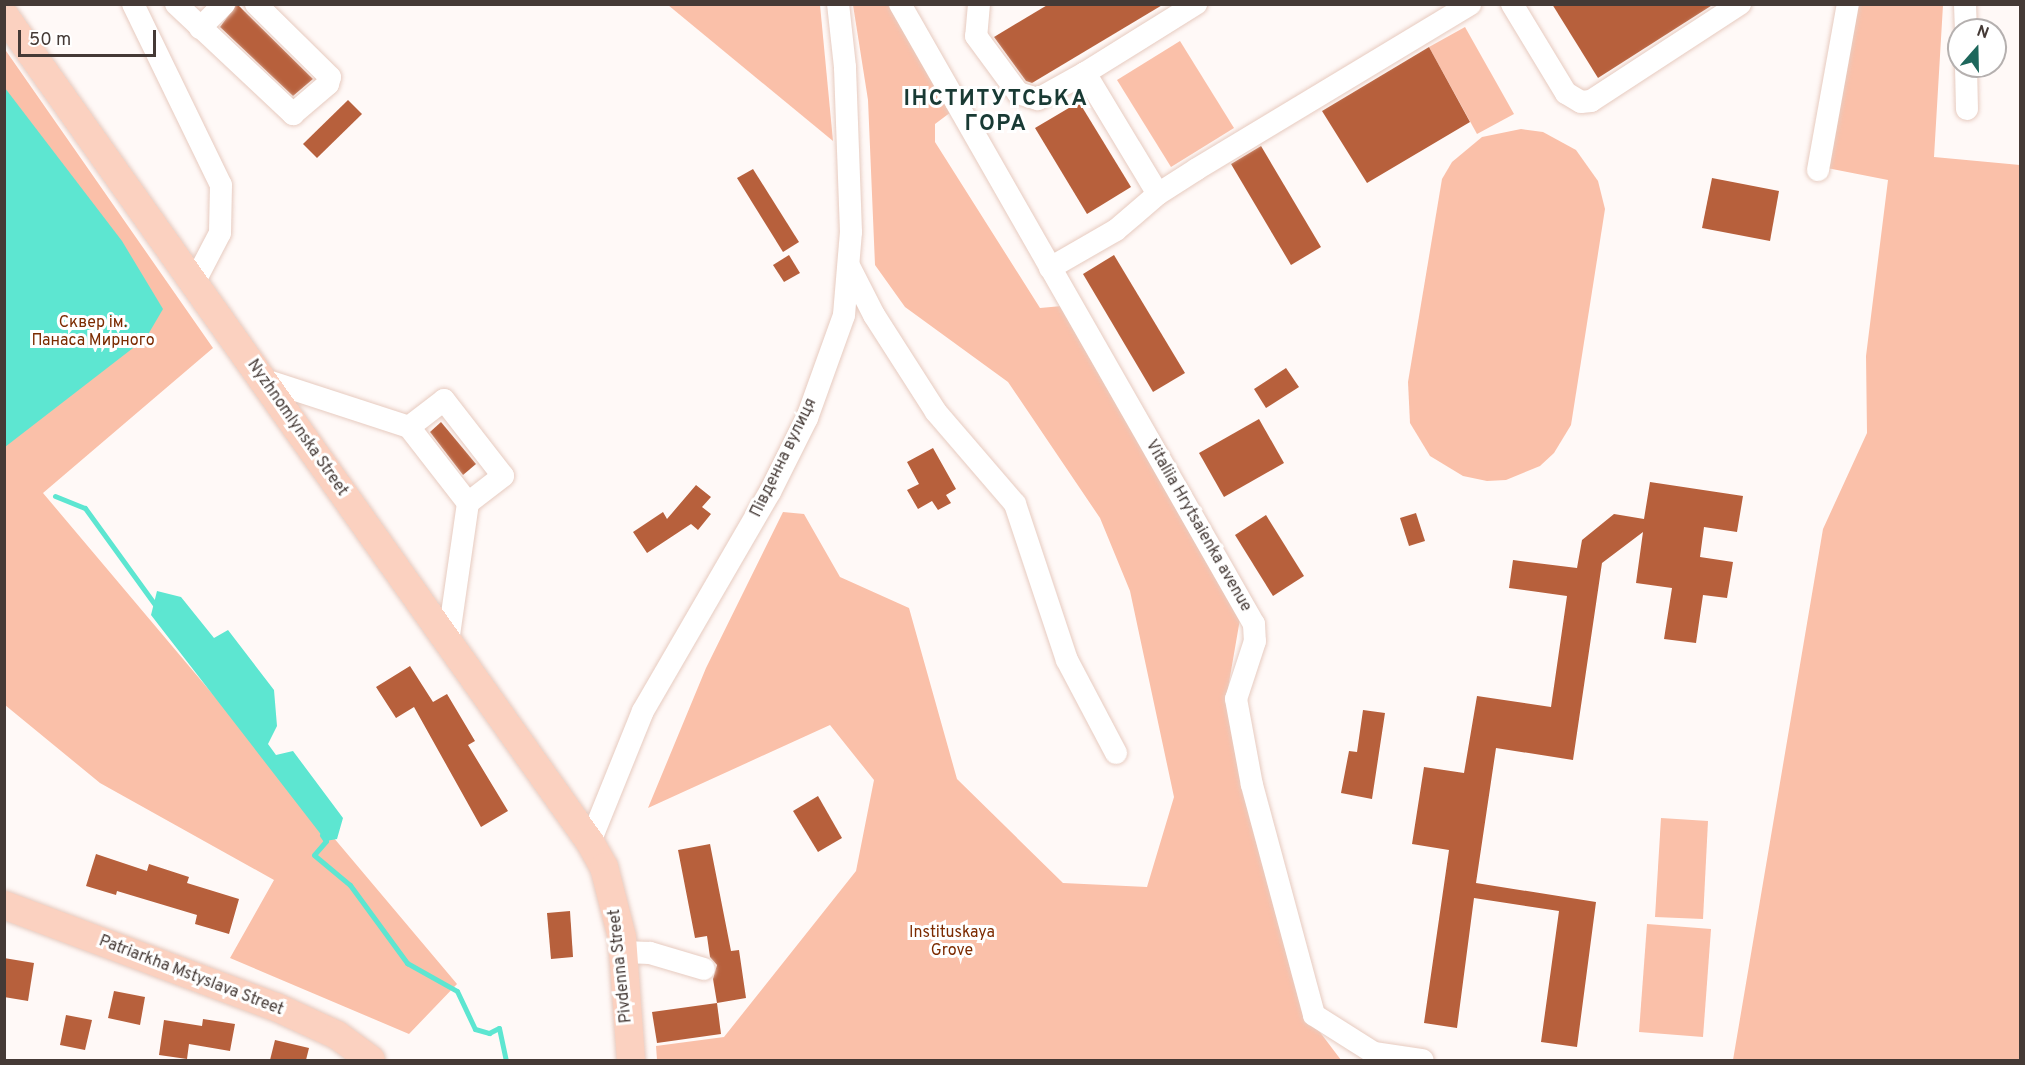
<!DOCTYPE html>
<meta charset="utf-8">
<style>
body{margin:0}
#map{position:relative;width:2025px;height:1065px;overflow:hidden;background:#fff9f7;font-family:Overpass,sans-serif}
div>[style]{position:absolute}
.green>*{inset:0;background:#fac0a9}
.water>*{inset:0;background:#5de6d1}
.stream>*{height:5px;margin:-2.5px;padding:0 2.5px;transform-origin:2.5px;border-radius:2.5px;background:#5de6d1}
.building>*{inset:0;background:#b7603c}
.roads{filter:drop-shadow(0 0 2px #e7cbc0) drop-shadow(0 0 2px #e7cbc0)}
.minor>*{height:22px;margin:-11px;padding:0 11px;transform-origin:11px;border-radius:11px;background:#fff}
.major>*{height:28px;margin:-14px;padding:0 14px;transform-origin:14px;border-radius:14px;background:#fbd1c0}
span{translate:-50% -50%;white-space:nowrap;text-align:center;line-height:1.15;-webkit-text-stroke:6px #fff;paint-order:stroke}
.park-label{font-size:16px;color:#7c2b00}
.street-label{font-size:16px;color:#453a36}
.district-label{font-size:22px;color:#193a34;font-weight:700;letter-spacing:1.5px}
.frame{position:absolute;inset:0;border:6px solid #453a36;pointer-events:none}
.north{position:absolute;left:1947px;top:18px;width:60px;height:60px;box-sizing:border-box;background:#fff;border:2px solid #b5b0af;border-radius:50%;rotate:20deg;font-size:16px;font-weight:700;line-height:24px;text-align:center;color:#453a36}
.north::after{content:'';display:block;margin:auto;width:21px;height:27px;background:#1e675c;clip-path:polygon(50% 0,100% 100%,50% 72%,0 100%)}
.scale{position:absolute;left:18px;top:30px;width:138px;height:27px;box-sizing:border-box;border:3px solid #453a36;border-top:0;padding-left:8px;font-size:18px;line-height:21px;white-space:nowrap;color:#453a36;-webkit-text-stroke:4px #fff;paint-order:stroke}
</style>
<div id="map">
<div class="green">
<div style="clip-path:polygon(668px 5px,820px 5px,833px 141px)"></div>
<div style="clip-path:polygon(853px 5px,892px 5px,951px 112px,935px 124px,935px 142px,1040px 308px,1062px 306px,1240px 619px,1226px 700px,1307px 1015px,1341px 1060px,657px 1060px,656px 1046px,724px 1037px,856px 871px,874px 780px,830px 725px,648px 808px,706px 668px,783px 512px,804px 514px,840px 577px,909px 608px,957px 779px,1063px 883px,1147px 887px,1174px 797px,1130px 591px,1100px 518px,1008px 382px,905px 307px,875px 265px,868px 100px)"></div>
<div style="clip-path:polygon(1858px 5px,1943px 5px,1934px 157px,2020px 165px,2020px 1060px,1733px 1060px,1823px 529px,1867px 433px,1866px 356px,1888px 180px,1827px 168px)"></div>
<div style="clip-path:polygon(1465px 27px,1514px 114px,1477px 134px,1429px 47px)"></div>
<div style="clip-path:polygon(1180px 41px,1234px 128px,1171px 167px,1117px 80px)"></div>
<div style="clip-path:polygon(4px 48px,213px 348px,43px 493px,457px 984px,409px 1034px,230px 958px,274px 880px,100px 783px,5px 705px)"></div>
<div style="clip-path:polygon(1521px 129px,1543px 132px,1576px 150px,1598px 181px,1605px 209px,1571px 425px,1554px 453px,1540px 466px,1506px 480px,1487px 481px,1463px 476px,1430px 456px,1410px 423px,1408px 382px,1442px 179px,1452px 162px,1482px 137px)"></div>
<div style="clip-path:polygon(1661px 818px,1708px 821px,1703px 919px,1655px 917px)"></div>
<div style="clip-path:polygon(1647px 924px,1711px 929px,1703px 1037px,1639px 1032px)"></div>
</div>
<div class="water">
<div style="clip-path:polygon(5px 88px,122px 241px,163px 309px,146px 338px,5px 447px)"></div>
<div style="clip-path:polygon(157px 591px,181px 597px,214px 638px,228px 630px,274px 690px,277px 726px,268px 744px,276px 755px,293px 751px,343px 818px,337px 839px,326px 841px,151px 615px)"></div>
</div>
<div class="stream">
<div style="left:55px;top:496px;width:32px;rotate:22deg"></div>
<div style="left:85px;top:508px;width:125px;rotate:54.1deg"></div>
<div style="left:322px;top:835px;width:7px;rotate:56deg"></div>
<div style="left:326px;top:841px;width:18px;rotate:131deg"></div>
<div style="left:314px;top:855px;width:47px;rotate:39.8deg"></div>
<div style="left:350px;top:885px;width:97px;rotate:53.8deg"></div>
<div style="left:407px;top:963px;width:57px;rotate:29.2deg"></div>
<div style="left:457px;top:991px;width:42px;rotate:64.7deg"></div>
<div style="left:475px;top:1029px;width:15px;rotate:16deg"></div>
<div style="left:489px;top:1033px;width:11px;rotate:-27deg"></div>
<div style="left:499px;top:1028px;width:33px;rotate:78deg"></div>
</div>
<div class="building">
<div style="clip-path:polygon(237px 4px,313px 79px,293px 96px,220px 27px)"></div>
<div style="clip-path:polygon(1049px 4px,1164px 4px,1032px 83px,1026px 81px,994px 37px)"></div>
<div style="clip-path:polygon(1552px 4px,1714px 4px,1598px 78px)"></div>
<div style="clip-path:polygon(1429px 47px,1470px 122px,1367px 183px,1322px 111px)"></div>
<div style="clip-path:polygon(348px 100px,362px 114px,317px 158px,303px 144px)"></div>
<div style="clip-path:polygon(1079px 102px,1131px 187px,1087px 214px,1035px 128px)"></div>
<div style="clip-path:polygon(1261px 146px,1321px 247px,1291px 265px,1231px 164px)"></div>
<div style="clip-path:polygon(753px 169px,799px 242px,783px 252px,737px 178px)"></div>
<div style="clip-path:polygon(1712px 178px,1779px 191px,1770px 241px,1702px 228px)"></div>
<div style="clip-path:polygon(789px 255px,800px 273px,784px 282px,773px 265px)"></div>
<div style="clip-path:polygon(1114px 255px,1185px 373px,1153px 392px,1083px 274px)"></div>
<div style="clip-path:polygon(1286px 368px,1299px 387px,1266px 408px,1254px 389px)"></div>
<div style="clip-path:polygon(1259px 419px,1284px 463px,1224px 497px,1199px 453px)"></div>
<div style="clip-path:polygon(441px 422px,476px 464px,463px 475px,430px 432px)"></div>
<div style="clip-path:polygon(933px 448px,956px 489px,946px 495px,951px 503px,938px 510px,932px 501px,918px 509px,907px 490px,919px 484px,907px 462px)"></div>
<div style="clip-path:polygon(1650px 482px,1743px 496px,1737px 532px,1704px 527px,1700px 557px,1733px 562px,1727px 598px,1703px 595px,1696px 643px,1664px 639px,1672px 588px,1636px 583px,1643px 532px,1602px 563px,1573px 760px,1496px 748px,1476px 883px,1596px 902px,1577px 1047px,1541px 1042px,1559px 911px,1474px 898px,1457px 1028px,1424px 1023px,1449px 850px,1412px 844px,1424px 767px,1464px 773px,1477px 696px,1551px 707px,1567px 596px,1509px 588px,1513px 560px,1577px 568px,1582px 540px,1614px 514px,1644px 519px)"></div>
<div style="clip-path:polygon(696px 485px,711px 497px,702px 507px,711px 514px,698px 530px,691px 524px,647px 553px,633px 532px,663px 512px,667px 519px)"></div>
<div style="clip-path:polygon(1416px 513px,1425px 541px,1409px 546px,1400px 518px)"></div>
<div style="clip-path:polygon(1266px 515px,1304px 576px,1273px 596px,1235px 535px)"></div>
<div style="clip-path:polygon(410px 666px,433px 702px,447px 694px,475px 741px,468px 745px,508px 811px,481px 827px,414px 707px,396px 718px,376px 687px)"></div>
<div style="clip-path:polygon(1363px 710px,1385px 713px,1372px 799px,1341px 793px,1349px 751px,1357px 752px)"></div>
<div style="clip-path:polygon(818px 796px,842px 838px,818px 852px,793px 811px)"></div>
<div style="clip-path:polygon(710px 844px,731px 951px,739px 950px,746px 998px,717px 1003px,713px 979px,717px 965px,710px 957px,707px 936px,695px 938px,678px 850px)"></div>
<div style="clip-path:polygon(96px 854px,147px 871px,149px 864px,189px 877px,187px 883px,239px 899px,229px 934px,195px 924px,197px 915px,117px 891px,116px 895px,86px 886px)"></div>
<div style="clip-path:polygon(570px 911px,573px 957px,551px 959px,547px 913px)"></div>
<div style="clip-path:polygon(4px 958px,34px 963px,28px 1001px,4px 997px)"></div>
<div style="clip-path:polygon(114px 991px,145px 997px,140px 1025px,108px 1018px)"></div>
<div style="clip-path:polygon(717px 1003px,721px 1034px,657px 1043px,652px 1012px)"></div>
<div style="clip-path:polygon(66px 1015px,92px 1020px,85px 1050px,60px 1045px)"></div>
<div style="clip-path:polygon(203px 1019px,235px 1024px,230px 1051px,189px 1044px,187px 1059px,159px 1055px,164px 1020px,202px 1026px)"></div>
<div style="clip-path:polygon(275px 1040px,309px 1048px,306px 1060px,270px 1060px)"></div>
</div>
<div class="roads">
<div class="minor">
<div style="left:133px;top:4px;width:201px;rotate:64.1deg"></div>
<div style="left:221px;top:185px;width:48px;rotate:91.2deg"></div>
<div style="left:220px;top:233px;width:56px;rotate:117.5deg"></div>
<div style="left:176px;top:4px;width:161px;rotate:43.2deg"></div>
<div style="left:293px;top:114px;width:46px;rotate:-40.6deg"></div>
<div style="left:328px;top:84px;width:7px;rotate:-74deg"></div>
<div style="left:330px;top:77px;width:104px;rotate:-135.4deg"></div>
<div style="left:900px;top:4px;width:714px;rotate:60.28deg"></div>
<div style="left:1254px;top:624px;width:17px;rotate:87deg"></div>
<div style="left:1255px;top:641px;width:61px;rotate:108.1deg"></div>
<div style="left:1236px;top:699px;width:87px;rotate:79.5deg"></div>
<div style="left:1252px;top:785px;width:238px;rotate:74.9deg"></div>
<div style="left:1314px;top:1015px;width:71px;rotate:32.3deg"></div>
<div style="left:1374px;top:1053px;width:49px;rotate:8.3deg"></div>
<div style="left:979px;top:4px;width:32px;rotate:95deg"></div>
<div style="left:976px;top:36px;width:71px;rotate:53.6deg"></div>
<div style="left:1018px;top:93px;width:21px;rotate:17deg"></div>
<div style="left:1038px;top:99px;width:54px;rotate:-29deg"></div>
<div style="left:1085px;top:73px;width:141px;rotate:58.9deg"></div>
<div style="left:1512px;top:4px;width:104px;rotate:58.8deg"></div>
<div style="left:1566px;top:93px;width:17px;rotate:31deg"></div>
<div style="left:1581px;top:102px;width:10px;rotate:-6deg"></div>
<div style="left:1591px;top:101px;width:178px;rotate:-33.1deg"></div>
<div style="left:1965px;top:4px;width:26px;rotate:88deg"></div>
<div style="left:200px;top:28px;width:34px;rotate:-45deg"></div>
<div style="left:1966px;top:66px;width:43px;rotate:88.7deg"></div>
<div style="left:1085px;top:73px;width:131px;rotate:-31.9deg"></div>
<div style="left:1818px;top:170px;width:169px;rotate:-79.8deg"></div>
<div style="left:849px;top:266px;width:55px;rotate:63deg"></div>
<div style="left:874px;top:315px;width:115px;rotate:57.4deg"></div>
<div style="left:936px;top:412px;width:121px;rotate:49.3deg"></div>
<div style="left:1015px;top:504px;width:164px;rotate:71.6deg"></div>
<div style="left:1067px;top:660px;width:105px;rotate:62.2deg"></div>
<div style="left:1050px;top:268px;width:76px;rotate:-29.9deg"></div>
<div style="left:1116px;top:230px;width:55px;rotate:-40.6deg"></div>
<div style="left:1158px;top:194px;width:46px;rotate:-32.7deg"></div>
<div style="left:1197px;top:169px;width:319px;rotate:-31.1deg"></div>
<div style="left:262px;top:379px;width:155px;rotate:18.1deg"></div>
<div style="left:409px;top:427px;width:96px;rotate:52.2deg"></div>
<div style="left:468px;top:503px;width:140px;rotate:98.2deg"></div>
<div style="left:409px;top:427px;width:44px;rotate:-37.6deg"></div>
<div style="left:444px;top:400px;width:96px;rotate:52.2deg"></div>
<div style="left:503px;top:476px;width:44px;rotate:142.4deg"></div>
<div style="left:590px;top:842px;width:141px;rotate:-68deg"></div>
<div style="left:643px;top:711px;width:253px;rotate:-59.9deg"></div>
<div style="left:770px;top:492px;width:83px;rotate:-63.4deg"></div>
<div style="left:807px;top:418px;width:109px;rotate:-70.2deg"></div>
<div style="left:844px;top:315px;width:83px;rotate:-85.2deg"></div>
<div style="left:851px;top:232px;width:165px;rotate:-92.1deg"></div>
<div style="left:845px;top:67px;width:63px;rotate:-96.3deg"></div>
<div style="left:623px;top:952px;width:27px;rotate:2deg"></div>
<div style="left:650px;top:953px;width:56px;rotate:16.5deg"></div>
</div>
<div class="major">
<div style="left:4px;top:15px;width:1014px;rotate:54.68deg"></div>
<div style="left:590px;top:842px;width:29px;rotate:61deg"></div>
<div style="left:604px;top:867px;width:72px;rotate:75.6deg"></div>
<div style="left:622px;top:937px;width:123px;rotate:85.8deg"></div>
<div style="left:4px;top:905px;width:290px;rotate:20.6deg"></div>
<div style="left:276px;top:1007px;width:67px;rotate:24.7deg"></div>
<div style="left:337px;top:1035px;width:42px;rotate:36.3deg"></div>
</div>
</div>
<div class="park-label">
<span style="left:93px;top:332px">Сквер ім.<br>Панаса Мирного</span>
<span style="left:952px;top:942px">Іnstituskaya<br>Grove</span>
</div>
<div class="street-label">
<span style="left:297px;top:428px;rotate:55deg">Nyzhnomlynska Street</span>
<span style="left:784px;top:458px;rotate:-64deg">Південна вулиця</span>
<span style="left:1198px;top:526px;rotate:60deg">Vitaliia Hrytsaienka avenue</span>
<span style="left:621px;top:966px;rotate:-96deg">Pivdenna Street</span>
<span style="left:191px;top:976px;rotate:21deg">Patriarkha Mstyslava Street</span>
</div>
<div class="district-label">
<span style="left:996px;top:112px">ІНСТИТУТСЬКА<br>ГОРА</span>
</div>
<div class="frame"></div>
<div class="north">N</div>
<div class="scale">50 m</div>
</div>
